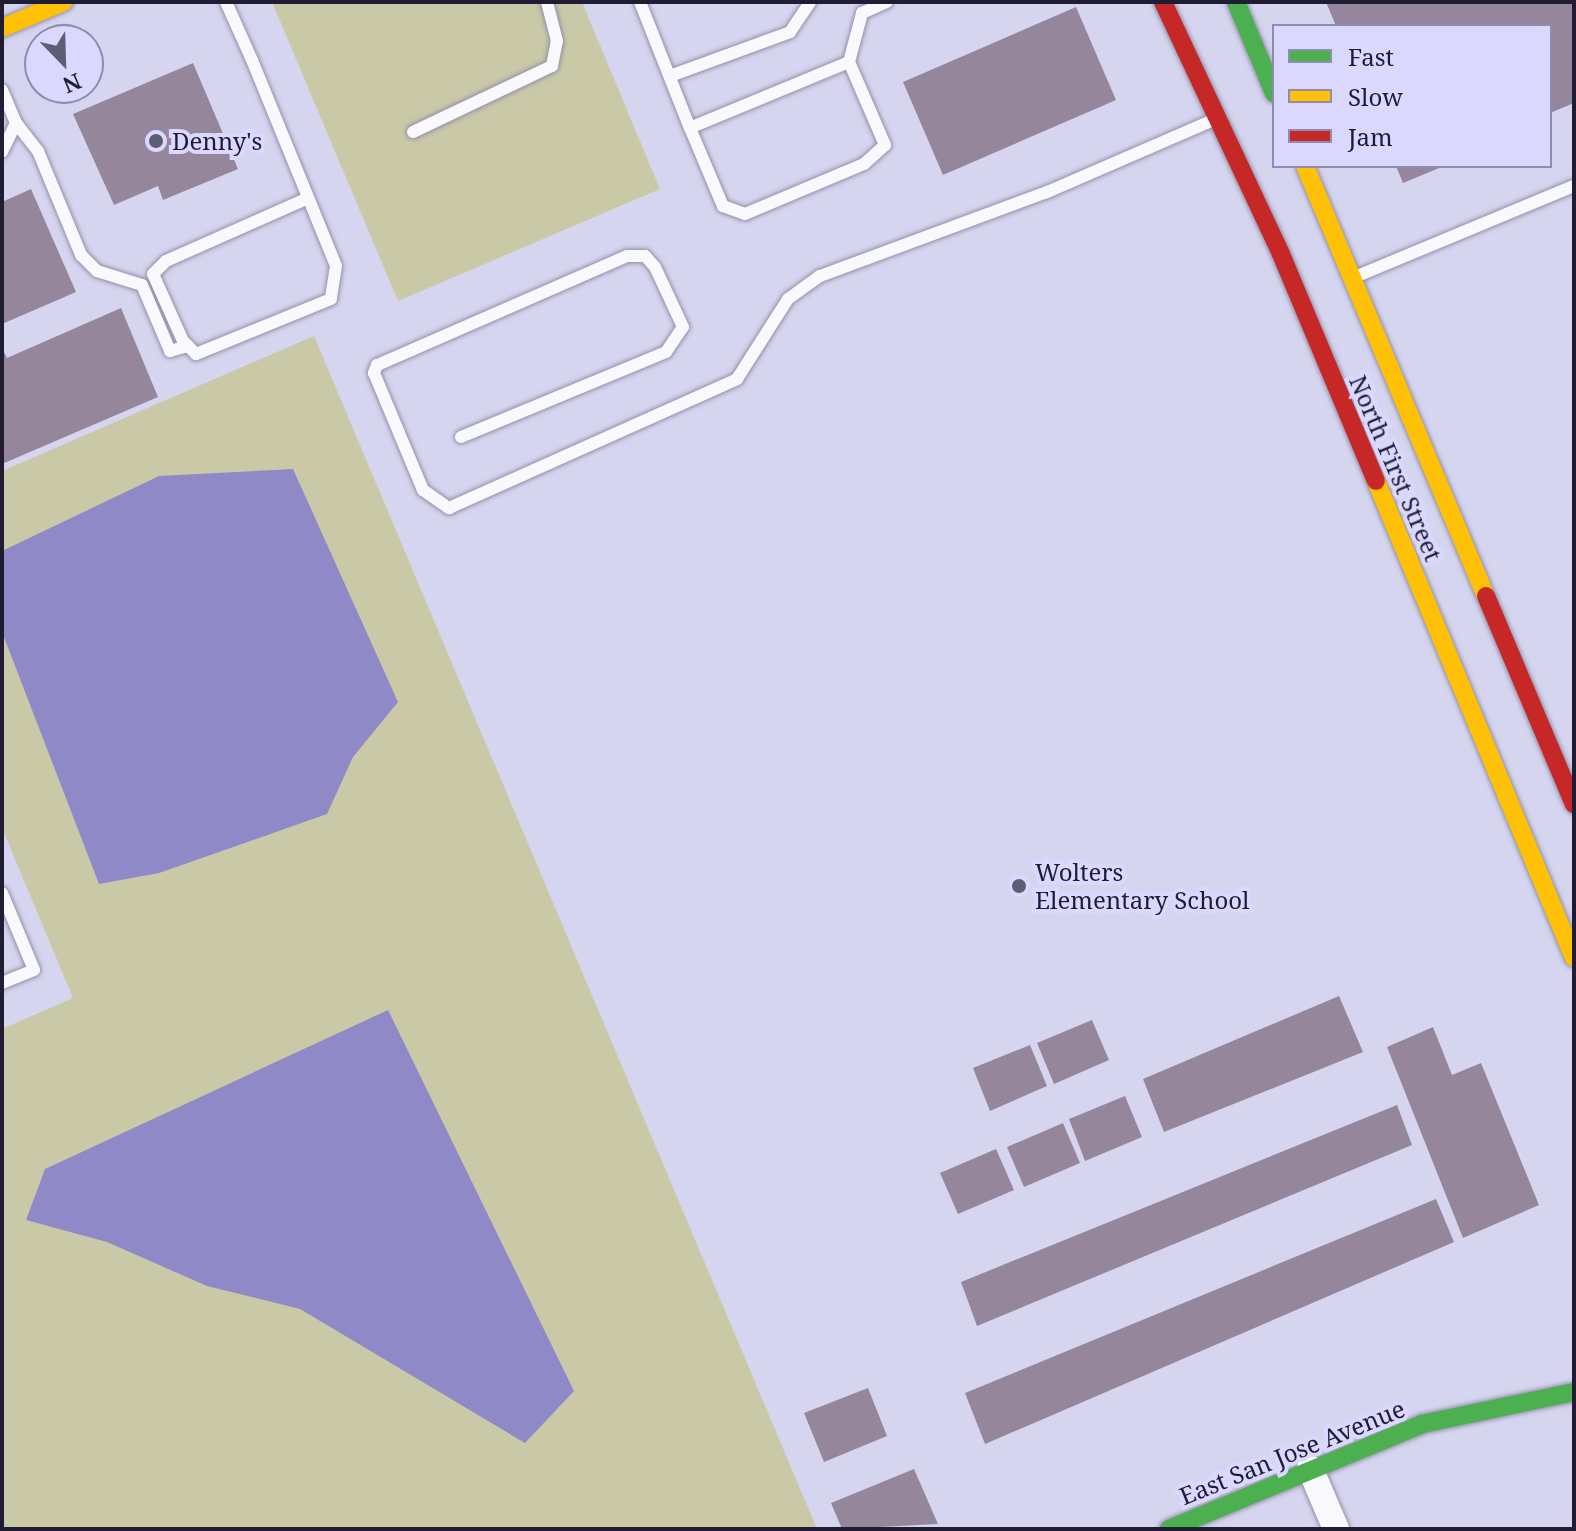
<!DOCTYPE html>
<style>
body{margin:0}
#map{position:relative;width:1576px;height:1531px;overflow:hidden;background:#d6d5f0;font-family:"Noto Serif",serif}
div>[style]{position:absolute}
.green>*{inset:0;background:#c9c8a7}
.water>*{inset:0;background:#8f89c7}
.building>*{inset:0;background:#95869b}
.roads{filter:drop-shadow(0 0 2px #9291a7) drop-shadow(0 0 2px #9291a7)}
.lane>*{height:12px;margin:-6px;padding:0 6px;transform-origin:6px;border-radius:6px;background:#f9f9fd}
.street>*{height:26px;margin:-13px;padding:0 13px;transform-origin:13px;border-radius:13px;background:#f9f9fd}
.fast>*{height:18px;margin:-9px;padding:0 9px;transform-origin:9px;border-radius:9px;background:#4caf50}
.slow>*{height:18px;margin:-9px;padding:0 9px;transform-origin:9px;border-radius:9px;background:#ffc107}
.jam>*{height:18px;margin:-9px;padding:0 9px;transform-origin:9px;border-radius:9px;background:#c62828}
.dots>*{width:22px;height:22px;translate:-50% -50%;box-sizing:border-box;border:4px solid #dad8ff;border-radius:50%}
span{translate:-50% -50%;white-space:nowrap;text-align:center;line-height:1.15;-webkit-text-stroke:8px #dad8ff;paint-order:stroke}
.poi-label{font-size:24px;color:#1f1c34}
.left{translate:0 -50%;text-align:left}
.street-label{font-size:24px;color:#1f1c34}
.frame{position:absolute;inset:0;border:4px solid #1f1c34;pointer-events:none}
.legend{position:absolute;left:1272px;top:24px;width:280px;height:144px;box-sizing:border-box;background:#dad8ff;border:2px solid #8f8dae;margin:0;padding:10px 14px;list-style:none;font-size:24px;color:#1f1c34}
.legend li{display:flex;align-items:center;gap:16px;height:40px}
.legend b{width:40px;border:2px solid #8f8dae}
.north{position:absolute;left:24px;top:24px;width:80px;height:80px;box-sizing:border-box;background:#dad8ff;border:2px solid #8f8dae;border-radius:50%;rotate:157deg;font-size:22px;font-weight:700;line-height:32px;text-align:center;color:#1f1c34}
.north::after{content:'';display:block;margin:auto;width:28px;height:36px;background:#5f5d76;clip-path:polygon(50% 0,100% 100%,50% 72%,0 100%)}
</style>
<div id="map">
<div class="green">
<div style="clip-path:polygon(272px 2px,582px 2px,660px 189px,398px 301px)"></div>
<div style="clip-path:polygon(314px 336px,817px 1529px,2px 1529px,2px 1029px,73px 998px,2px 828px,2px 471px)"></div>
</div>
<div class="water">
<div style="clip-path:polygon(293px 469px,398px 702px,353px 757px,327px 814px,159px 873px,99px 884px,2px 632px,2px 551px,159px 476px)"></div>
<div style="clip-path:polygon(388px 1010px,574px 1391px,525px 1443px,300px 1309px,207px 1286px,107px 1242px,26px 1220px,45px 1169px)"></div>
</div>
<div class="building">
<div style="clip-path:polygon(1326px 2px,1574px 2px,1574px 103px,1550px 113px,1550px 26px,1336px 26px)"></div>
<div style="clip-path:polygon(1076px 7px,1116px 100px,943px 175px,903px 82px)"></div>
<div style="clip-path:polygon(193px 63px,238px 169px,163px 200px,158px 186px,114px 205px,73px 114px)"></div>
<div style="clip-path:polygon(1396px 166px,1444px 166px,1403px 183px)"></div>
<div style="clip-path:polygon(31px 189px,76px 292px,2px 324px,2px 202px)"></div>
<div style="clip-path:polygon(121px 308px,158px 397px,2px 464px,2px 348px,7px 358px)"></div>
<div style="clip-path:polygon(1339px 996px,1363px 1052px,1164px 1132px,1143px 1079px)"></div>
<div style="clip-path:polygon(1092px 1020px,1109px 1060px,1054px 1084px,1037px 1043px)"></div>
<div style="clip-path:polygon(1433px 1027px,1452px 1075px,1481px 1063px,1539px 1205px,1463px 1238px,1387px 1047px)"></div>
<div style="clip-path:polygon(1030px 1045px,1047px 1086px,990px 1111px,973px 1068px)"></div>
<div style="clip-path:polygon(1125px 1096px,1142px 1137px,1085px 1161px,1069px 1119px)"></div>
<div style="clip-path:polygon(1397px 1105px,1412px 1145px,977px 1326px,961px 1282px)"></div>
<div style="clip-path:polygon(1063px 1123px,1080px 1163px,1024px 1187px,1007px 1147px)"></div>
<div style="clip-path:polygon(996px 1149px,1014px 1190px,958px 1214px,940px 1173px)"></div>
<div style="clip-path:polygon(1436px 1199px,1454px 1242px,985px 1444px,965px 1393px)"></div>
<div style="clip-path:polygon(868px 1388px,887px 1436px,824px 1462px,804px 1413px)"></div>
<div style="clip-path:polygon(914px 1469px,938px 1524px,842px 1529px,831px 1503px)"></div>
</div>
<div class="roads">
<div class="lane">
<div style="left:226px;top:2px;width:64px;rotate:65.9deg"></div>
<div style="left:252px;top:60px;width:222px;rotate:67.8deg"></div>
<div style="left:336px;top:266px;width:33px;rotate:99deg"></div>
<div style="left:331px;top:299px;width:146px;rotate:157.8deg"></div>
<div style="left:196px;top:354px;width:18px;rotate:-135deg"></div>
<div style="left:183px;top:341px;width:73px;rotate:-114.1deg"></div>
<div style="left:153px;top:274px;width:18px;rotate:-45deg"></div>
<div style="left:166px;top:261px;width:155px;rotate:-23.9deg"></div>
<div style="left:640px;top:2px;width:136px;rotate:68.4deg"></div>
<div style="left:849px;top:62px;width:172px;rotate:157.5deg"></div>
<div style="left:690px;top:128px;width:85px;rotate:67.1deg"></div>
<div style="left:723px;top:206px;width:23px;rotate:20deg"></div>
<div style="left:745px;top:214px;width:129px;rotate:-22.8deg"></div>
<div style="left:864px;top:164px;width:28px;rotate:-42deg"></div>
<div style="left:885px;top:145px;width:90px;rotate:-113.4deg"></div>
<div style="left:849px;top:62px;width:51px;rotate:-75.1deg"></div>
<div style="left:862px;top:13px;width:27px;rotate:-24deg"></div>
<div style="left:670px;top:76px;width:128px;rotate:-20.1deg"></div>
<div style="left:790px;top:32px;width:36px;rotate:-56deg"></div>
<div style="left:2px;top:90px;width:36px;rotate:67deg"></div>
<div style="left:16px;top:123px;width:32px;rotate:116deg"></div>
<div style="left:16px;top:123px;width:36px;rotate:52deg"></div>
<div style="left:38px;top:151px;width:113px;rotate:67.5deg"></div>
<div style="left:81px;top:255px;width:23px;rotate:45deg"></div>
<div style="left:97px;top:271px;width:47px;rotate:17.3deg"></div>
<div style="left:142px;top:285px;width:72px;rotate:67deg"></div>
<div style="left:170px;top:351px;width:19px;rotate:-16deg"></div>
<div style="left:413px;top:132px;width:154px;rotate:-25.4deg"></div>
<div style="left:552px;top:66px;width:25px;rotate:-79deg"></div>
<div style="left:557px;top:41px;width:40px;rotate:-104.4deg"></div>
<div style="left:1355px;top:277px;width:237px;rotate:-22.6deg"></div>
<div style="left:461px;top:437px;width:222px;rotate:-22.5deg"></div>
<div style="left:666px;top:352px;width:30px;rotate:-56deg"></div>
<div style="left:683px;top:327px;width:66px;rotate:-115deg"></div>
<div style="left:655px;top:267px;width:15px;rotate:-132deg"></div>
<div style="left:645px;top:256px;width:18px;rotate:180deg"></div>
<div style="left:627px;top:256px;width:273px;rotate:156.4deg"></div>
<div style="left:377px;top:365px;width:9px;rotate:111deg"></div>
<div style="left:374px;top:373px;width:127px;rotate:67.3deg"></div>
<div style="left:423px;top:490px;width:32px;rotate:35deg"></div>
<div style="left:449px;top:508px;width:316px;rotate:-24.1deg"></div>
<div style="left:737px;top:379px;width:95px;rotate:-57.5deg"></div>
<div style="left:788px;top:299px;width:39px;rotate:-36deg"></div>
<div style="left:820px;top:276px;width:242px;rotate:-20.3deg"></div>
<div style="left:1047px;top:192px;width:181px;rotate:-23.4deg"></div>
<div style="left:2px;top:893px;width:83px;rotate:67.4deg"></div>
<div style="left:34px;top:970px;width:35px;rotate:158deg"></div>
</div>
<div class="street">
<div style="left:1310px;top:1468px;width:66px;rotate:66.9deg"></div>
</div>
<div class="fast">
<div style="left:1236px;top:2px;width:99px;rotate:67.3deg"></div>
<div style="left:1169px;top:1529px;width:274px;rotate:-22.5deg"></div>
<div style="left:1422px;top:1424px;width:155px;rotate:-11.9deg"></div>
</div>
<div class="slow">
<div style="left:2px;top:28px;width:67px;rotate:-22.8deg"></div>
<div style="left:1305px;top:166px;width:467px;rotate:67.2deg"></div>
<div style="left:1376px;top:481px;width:516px;rotate:67.46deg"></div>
</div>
<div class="jam">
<div style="left:1163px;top:2px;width:278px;rotate:64.9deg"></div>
<div style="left:1281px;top:254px;width:246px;rotate:67.3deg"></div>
<div style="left:1486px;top:596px;width:226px;rotate:67.1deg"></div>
</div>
</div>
<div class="dots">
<div style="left:156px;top:141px;background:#5f5d76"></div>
<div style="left:1019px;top:886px;background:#5f5d76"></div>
</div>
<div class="poi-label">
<span class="left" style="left:172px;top:141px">Denny's</span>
<span class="left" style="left:1035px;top:886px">Wolters<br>Elementary School</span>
</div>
<div class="street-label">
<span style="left:1396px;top:468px;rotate:67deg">North First Street</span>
<span style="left:1292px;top:1452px;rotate:-22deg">East San Jose Avenue</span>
</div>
<div class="frame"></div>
<ul class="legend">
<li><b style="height:10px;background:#4caf50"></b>Fast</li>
<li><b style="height:10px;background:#ffc107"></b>Slow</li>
<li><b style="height:10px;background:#c62828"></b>Jam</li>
</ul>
<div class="north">N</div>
</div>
